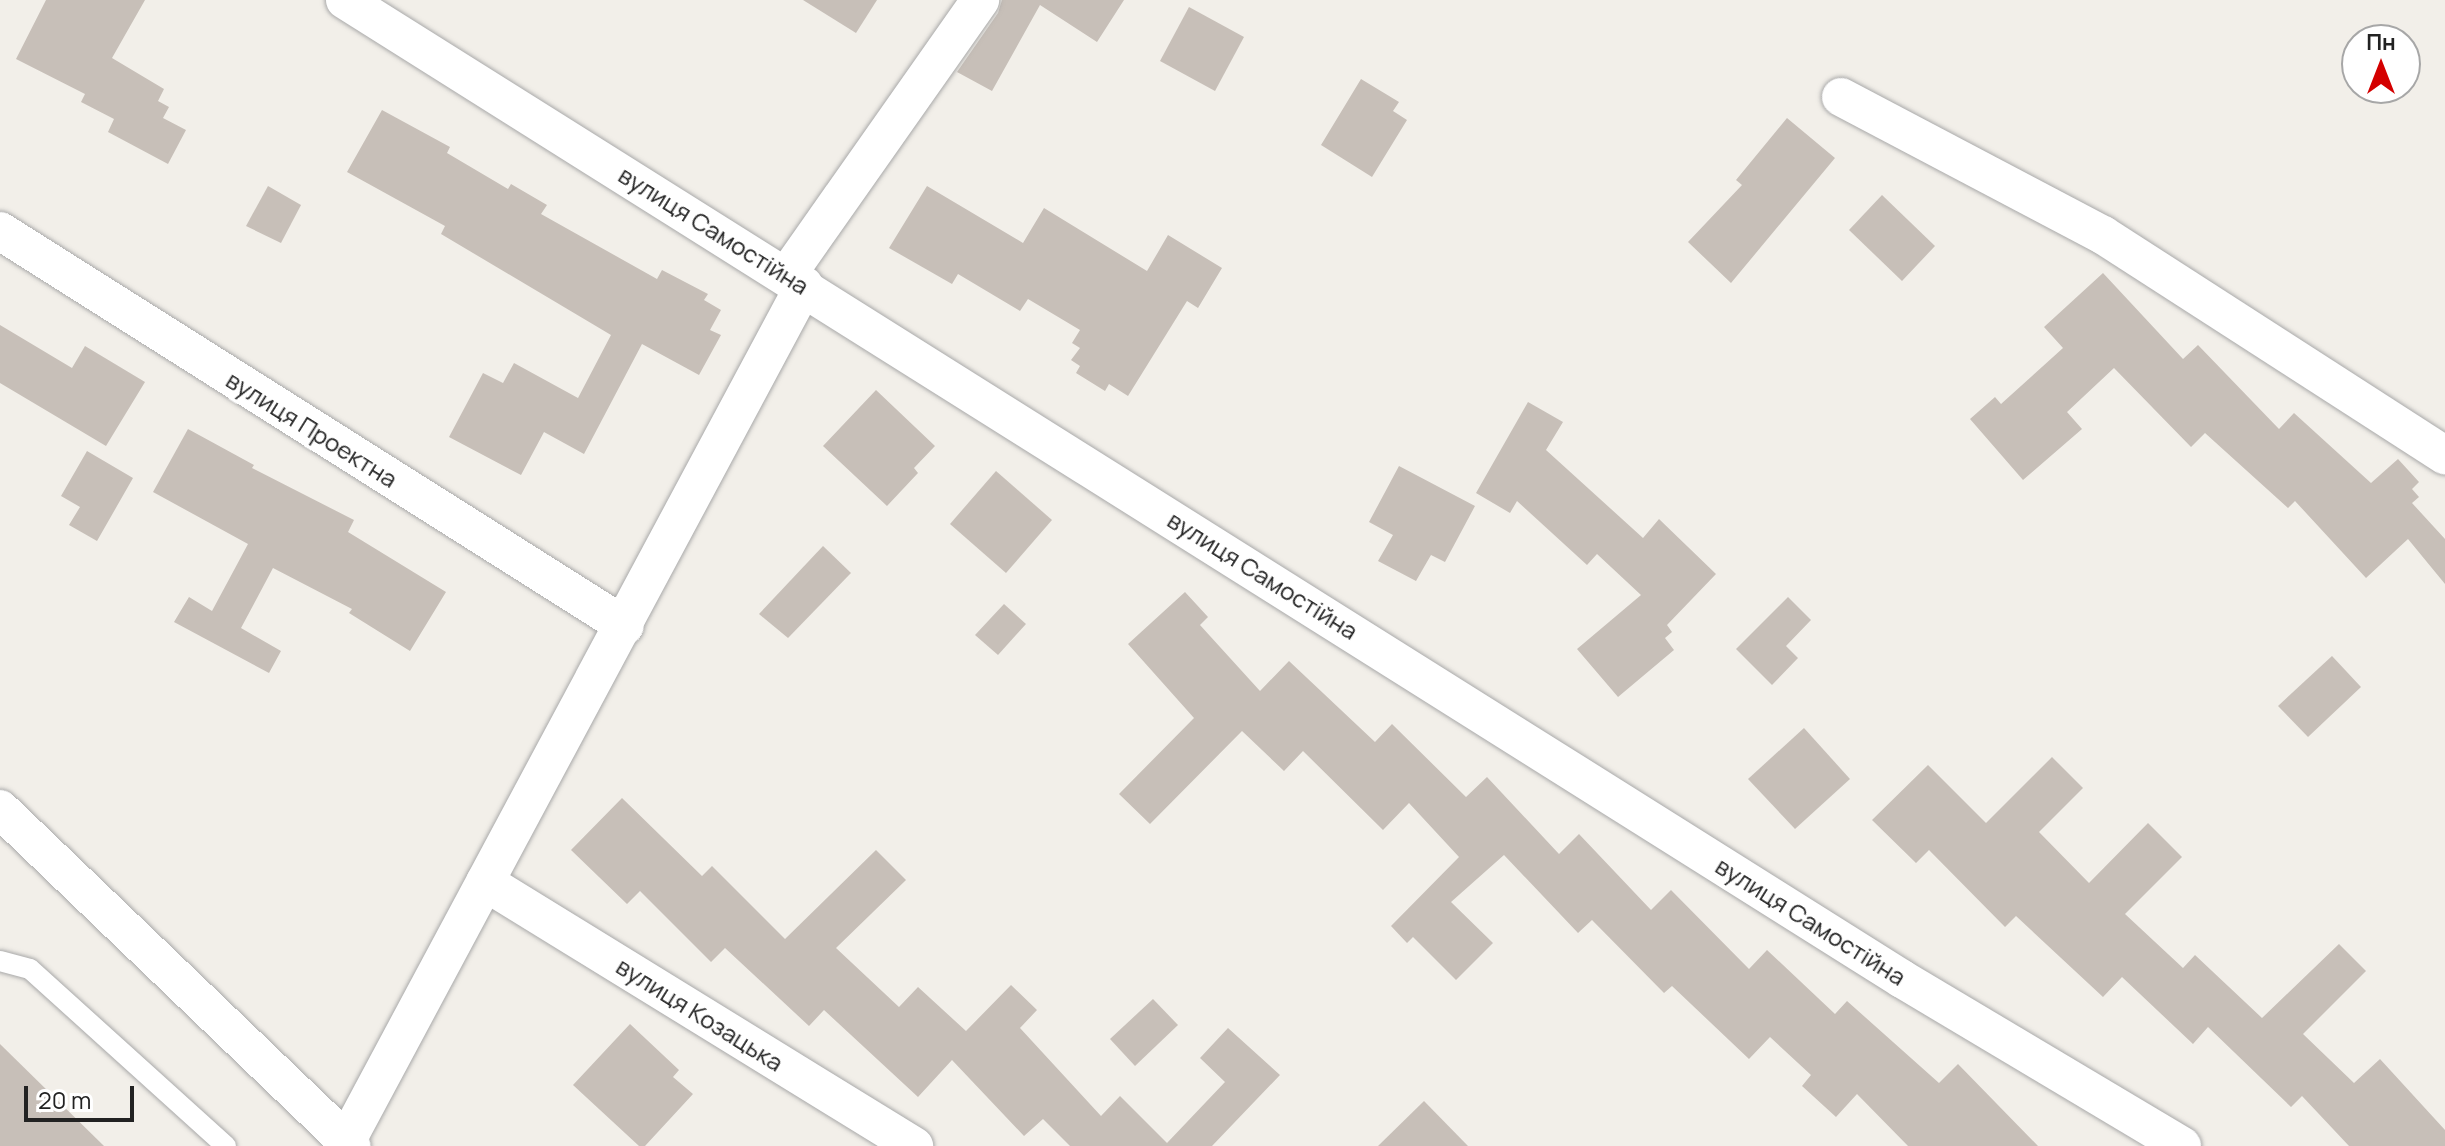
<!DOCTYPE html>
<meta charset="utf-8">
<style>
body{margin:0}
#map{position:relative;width:2445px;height:1146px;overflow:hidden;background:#f2efe9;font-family:Manrope,sans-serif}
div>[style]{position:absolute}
.building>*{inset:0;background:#c7bfb8}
.roads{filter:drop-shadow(0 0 2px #a9a9a9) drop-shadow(0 0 2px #a9a9a9)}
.lane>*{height:20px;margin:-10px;padding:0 10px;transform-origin:10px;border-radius:10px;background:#fff}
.street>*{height:38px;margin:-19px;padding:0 19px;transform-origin:19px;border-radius:19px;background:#fff}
span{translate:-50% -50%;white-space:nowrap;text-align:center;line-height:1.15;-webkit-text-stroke:7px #fff;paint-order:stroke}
.street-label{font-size:24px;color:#222}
.north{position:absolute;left:2341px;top:24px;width:80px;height:80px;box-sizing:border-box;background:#fff;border:2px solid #a7a7a7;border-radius:50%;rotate:0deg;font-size:22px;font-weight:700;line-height:32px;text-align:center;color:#222}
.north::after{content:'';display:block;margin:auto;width:28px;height:36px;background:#d40000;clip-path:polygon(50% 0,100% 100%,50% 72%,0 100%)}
.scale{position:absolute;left:24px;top:1086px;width:110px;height:36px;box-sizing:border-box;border:4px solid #222;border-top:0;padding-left:10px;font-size:24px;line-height:28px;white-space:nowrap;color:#222;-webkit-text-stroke:6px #fff;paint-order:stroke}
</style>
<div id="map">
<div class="building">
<div style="clip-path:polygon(46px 0,145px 0,112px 58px,164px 89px,158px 101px,169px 107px,163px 118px,186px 130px,168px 164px,108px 132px,114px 119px,81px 102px,85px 94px,16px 59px)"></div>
<div style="clip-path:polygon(803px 0,877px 0,856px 33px)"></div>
<div style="clip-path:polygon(1002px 0,1124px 0,1097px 42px,1040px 5px,992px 91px,957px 72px,998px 13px)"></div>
<div style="clip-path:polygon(1189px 7px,1244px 37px,1215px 91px,1160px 61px)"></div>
<div style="clip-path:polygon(1361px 79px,1399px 102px,1393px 111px,1407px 120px,1372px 177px,1321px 145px)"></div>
<div style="clip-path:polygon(382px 110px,450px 147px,447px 153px,508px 189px,511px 184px,547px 205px,541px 214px,657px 279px,662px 270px,708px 294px,704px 300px,721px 310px,710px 330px,721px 335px,699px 375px,642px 344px,584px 454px,544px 432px,521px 475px,449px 437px,483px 373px,503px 383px,514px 363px,578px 398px,611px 335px,441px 234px,445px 226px,347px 172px)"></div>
<div style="clip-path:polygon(1787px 118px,1835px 158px,1731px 283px,1688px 242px,1742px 185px,1736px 180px)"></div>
<div style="clip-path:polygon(268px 186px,301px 205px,281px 243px,246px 226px)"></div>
<div style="clip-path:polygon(927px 186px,1023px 243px,1044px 208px,1147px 271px,1168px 235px,1222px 268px,1198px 308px,1187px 301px,1128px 396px,1109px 384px,1105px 391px,1076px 373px,1080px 366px,1071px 360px,1080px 348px,1072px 343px,1080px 330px,1028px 299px,1020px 311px,958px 274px,952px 284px,889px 248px)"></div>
<div style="clip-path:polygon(1882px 195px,1935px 246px,1902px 281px,1849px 230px)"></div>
<div style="clip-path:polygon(2103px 273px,2183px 359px,2198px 345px,2279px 429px,2294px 413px,2371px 483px,2398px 459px,2419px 482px,2412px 489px,2419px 497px,2412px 503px,2445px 539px,2445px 584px,2408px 539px,2366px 578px,2295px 501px,2288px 508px,2205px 433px,2191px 447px,2114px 368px,2067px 412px,2082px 429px,2023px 480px,1970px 419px,1995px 397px,2001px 404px,2063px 348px,2044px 327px)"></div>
<div style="clip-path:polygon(0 325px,72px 368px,85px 346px,145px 382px,106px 446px,0 383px)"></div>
<div style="clip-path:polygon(876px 390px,935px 446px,914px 468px,918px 473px,887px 506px,823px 446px)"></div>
<div style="clip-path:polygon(1528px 402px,1563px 422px,1546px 450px,1643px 538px,1659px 519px,1716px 574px,1667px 625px,1672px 632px,1665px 638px,1674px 650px,1618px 697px,1577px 649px,1641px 595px,1597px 554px,1587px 565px,1517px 501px,1510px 513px,1476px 493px)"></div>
<div style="clip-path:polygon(188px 429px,254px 465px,252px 468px,354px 520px,348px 532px,446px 592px,410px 651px,349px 613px,352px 609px,273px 568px,241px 628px,281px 651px,269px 673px,174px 622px,189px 597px,212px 611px,248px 544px,153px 492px)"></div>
<div style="clip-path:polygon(87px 451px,133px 478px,97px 541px,69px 525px,80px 507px,61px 496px)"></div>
<div style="clip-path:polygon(1399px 466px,1475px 506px,1445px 562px,1431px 555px,1416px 581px,1378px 561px,1393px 535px,1369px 522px)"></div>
<div style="clip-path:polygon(996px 471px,1052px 520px,1006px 573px,950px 524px)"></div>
<div style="clip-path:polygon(823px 546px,851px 573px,788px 638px,759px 614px)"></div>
<div style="clip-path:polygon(1185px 592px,1208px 617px,1200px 625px,1260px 691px,1289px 661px,1375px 742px,1392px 724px,1466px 797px,1487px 777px,1559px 854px,1579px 834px,1651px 910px,1671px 890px,1749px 969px,1767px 950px,1835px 1014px,1847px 1001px,1939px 1083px,1958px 1064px,2038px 1146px,1908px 1146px,1857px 1094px,1836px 1117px,1802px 1086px,1811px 1075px,1770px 1037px,1749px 1059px,1672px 986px,1664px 993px,1592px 920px,1578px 933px,1504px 855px,1451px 902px,1493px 943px,1456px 980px,1413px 937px,1407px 943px,1391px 926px,1459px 857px,1409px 803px,1383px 830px,1303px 751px,1284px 771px,1242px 731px,1150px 824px,1119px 794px,1194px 718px,1128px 644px)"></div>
<div style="clip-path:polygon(1788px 597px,1811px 620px,1786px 646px,1798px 658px,1772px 685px,1736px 649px)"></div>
<div style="clip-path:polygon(1004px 604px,1026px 624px,998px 655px,975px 635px)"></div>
<div style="clip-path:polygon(2332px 656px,2361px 687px,2308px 737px,2278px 706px)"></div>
<div style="clip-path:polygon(1804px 728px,1850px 779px,1795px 829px,1748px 779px)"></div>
<div style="clip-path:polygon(2052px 757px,2083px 788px,2039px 832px,2089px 883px,2148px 823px,2182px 857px,2125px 914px,2183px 968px,2195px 955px,2262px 1018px,2339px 944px,2366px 971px,2303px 1034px,2354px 1083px,2380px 1059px,2445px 1130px,2445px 1146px,2349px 1146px,2302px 1096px,2291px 1107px,2208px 1027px,2193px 1044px,2122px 977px,2103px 997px,2016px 916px,2005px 927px,1929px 850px,1916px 863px,1872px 820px,1928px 765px,1986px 823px)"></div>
<div style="clip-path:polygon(622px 798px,702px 876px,712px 866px,785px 939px,876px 850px,906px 880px,836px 948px,899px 1007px,918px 987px,966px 1031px,1011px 985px,1037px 1010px,1020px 1028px,1101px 1116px,1120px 1096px,1167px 1143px,1225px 1082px,1200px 1058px,1228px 1028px,1280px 1075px,1212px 1146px,1070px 1146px,1043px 1119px,1024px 1136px,952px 1060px,918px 1097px,824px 1010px,809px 1026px,725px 948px,711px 962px,640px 891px,627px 904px,571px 850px)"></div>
<div style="clip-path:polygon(1153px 999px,1178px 1025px,1135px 1066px,1110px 1039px)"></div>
<div style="clip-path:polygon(630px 1024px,679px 1070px,673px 1077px,693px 1094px,645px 1146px,639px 1146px,573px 1085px)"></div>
<div style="clip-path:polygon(0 1044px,104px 1146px,0 1146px)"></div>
<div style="clip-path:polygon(1424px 1101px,1468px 1146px,1378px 1146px)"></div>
</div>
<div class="roads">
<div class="lane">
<div style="left:0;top:961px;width:31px;rotate:15deg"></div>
<div style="left:30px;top:969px;width:264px;rotate:42.1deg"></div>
</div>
<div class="street">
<div style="left:345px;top:0;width:1839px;rotate:32.16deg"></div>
<div style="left:1902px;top:979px;width:326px;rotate:30.8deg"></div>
<div style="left:1841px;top:97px;width:296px;rotate:27.8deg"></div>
<div style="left:2103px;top:235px;width:407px;rotate:32.8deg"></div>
<div style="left:0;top:231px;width:739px;rotate:32.29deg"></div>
<div style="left:787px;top:275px;width:336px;rotate:-54.9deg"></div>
<div style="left:0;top:809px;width:487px;rotate:43.8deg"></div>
<div style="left:485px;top:882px;width:504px;rotate:31.61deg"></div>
<div style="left:347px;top:1140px;width:969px;rotate:-61.85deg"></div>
</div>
</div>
<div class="street-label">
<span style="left:714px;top:230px;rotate:32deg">вулиця Самостійна</span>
<span style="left:312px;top:429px;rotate:32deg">вулиця Проектна</span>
<span style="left:1263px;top:575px;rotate:32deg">вулиця Самостійна</span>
<span style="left:1811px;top:921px;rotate:32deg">вулиця Самостійна</span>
<span style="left:700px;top:1014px;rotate:32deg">вулиця Козацька</span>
</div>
<div class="north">Пн</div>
<div class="scale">20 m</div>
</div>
